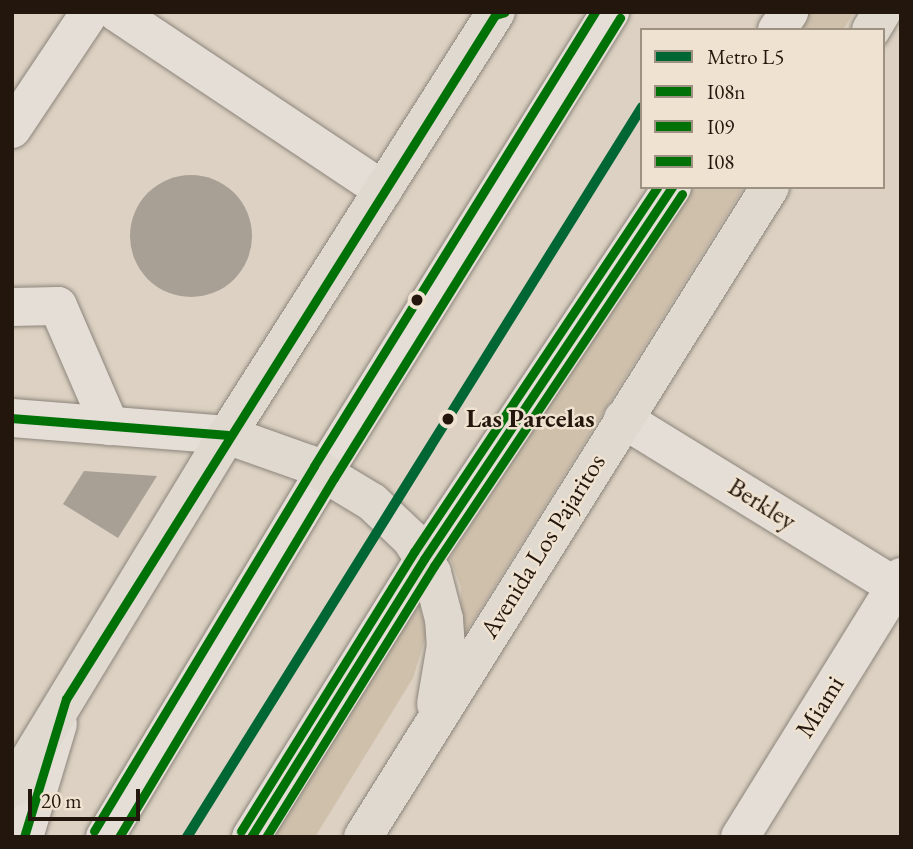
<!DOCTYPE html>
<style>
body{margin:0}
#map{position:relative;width:913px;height:849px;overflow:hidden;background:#dcd1c2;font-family:"EB Garamond",serif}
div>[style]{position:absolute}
.green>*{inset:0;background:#cfc0ac}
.building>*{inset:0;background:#a8a095}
.round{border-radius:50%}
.roads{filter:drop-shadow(0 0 2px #8c857b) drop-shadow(0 0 2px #8c857b)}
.minor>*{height:38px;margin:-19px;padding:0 19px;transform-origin:19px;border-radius:19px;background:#e4ded6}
.major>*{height:38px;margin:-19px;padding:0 19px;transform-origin:19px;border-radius:19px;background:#dfd9d0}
.bus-1>*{height:9px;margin:-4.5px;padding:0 4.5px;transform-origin:4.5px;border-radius:4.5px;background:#007106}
.bus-2>*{height:9px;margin:-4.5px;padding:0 4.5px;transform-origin:4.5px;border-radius:4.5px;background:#007106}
.bus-3>*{height:9px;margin:-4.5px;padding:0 4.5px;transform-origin:4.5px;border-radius:4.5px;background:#007106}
.metro-1>*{height:10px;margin:-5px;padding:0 5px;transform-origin:5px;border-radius:5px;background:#063}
.dots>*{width:19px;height:19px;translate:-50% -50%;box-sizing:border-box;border:4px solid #efe2d0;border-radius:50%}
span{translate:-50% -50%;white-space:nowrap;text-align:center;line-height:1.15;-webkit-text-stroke:5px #efe2d0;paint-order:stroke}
.stop-label{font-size:26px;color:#23170d;font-weight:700}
.left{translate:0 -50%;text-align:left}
.street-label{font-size:26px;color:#23170d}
.frame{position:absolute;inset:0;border:14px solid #23170d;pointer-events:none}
.legend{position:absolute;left:640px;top:28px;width:245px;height:161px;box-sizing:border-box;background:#efe2d0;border:2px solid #9d9182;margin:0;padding:9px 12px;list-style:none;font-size:21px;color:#23170d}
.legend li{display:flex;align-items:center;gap:14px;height:35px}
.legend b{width:35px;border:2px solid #9d9182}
.scale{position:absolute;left:28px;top:789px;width:112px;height:32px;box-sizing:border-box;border:4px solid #23170d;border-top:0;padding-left:9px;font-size:21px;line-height:24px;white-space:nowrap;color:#23170d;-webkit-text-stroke:5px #efe2d0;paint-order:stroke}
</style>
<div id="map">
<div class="green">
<div style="clip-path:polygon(803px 12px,854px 12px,843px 30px,792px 30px)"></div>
<div style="clip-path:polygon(690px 187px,744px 187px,461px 640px,461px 587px,450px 558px)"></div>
<div style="clip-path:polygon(418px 602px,427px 632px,413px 678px,315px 837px,272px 837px)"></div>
</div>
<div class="building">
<div class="round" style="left:130px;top:175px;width:122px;height:122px"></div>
<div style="clip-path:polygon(84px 471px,157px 476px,118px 538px,63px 504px)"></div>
</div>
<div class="roads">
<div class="minor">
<div style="left:116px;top:12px;width:321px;rotate:33.7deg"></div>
<div style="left:777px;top:30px;width:22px;rotate:-56deg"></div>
<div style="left:12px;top:129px;width:141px;rotate:-56.3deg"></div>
<div style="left:12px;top:307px;width:46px;rotate:-1.2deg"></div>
<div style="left:58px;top:306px;width:131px;rotate:66.6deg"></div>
<div style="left:12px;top:418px;width:216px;rotate:4.5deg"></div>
<div style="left:623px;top:419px;width:326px;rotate:31.6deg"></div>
<div style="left:24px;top:837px;width:118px;rotate:-73.3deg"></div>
<div style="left:105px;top:837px;width:426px;rotate:-59deg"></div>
<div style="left:324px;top:472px;width:542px;rotate:-58.13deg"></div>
<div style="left:251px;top:837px;width:327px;rotate:-58.1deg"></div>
<div style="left:424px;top:559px;width:447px;rotate:-56.3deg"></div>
<div style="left:740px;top:837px;width:306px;rotate:-58.2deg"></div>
</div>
<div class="major">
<div style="left:871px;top:30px;width:21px;rotate:-59deg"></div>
<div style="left:227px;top:435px;width:87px;rotate:19.5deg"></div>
<div style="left:309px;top:464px;width:74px;rotate:31.1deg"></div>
<div style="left:372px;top:502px;width:54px;rotate:43.5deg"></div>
<div style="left:411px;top:539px;width:40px;rotate:58deg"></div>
<div style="left:432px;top:573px;width:48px;rotate:75.4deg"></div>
<div style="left:444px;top:619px;width:26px;rotate:86deg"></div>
<div style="left:446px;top:645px;width:60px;rotate:99.6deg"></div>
<div style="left:12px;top:788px;width:413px;rotate:-58.7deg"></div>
<div style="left:227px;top:435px;width:501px;rotate:-57.55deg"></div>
<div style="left:363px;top:837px;width:767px;rotate:-57.95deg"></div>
</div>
</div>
<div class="bus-1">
<div style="left:12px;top:418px;width:216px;rotate:4.5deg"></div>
<div style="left:24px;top:837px;width:144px;rotate:-73.1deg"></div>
<div style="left:66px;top:699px;width:807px;rotate:-57.9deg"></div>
<div style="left:495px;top:15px;width:10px;rotate:-17deg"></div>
<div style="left:251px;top:837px;width:327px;rotate:-58.1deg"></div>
<div style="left:424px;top:559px;width:447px;rotate:-56.3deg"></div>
</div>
<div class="bus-2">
<div style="left:119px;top:837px;width:418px;rotate:-59.1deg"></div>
<div style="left:334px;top:478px;width:542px;rotate:-58.13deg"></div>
<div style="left:266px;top:837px;width:319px;rotate:-58.2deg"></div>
<div style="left:434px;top:566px;width:447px;rotate:-56.3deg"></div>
</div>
<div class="bus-3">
<div style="left:94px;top:831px;width:426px;rotate:-58.9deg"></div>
<div style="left:314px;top:466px;width:534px;rotate:-58.24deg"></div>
<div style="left:241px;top:831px;width:328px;rotate:-58.2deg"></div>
<div style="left:414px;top:552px;width:438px;rotate:-56.3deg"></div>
</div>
<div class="metro-1">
<div style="left:187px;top:837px;width:860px;rotate:-58.07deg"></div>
</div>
<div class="dots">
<div style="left:417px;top:300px;background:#23170d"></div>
<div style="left:448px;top:419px;background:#23170d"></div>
</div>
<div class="stop-label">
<span class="left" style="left:466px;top:419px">Las Parcelas</span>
</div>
<div class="street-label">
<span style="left:762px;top:504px;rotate:32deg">Berkley</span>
<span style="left:543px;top:546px;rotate:-58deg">Avenida Los Pajaritos</span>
<span style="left:820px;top:707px;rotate:-58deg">Miami</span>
</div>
<div class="frame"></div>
<ul class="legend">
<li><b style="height:9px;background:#063"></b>Metro L5</li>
<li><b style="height:9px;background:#007106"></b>I08n</li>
<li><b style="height:9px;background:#007106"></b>I09</li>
<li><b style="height:9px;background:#007106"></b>I08</li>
</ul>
<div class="scale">20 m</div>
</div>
